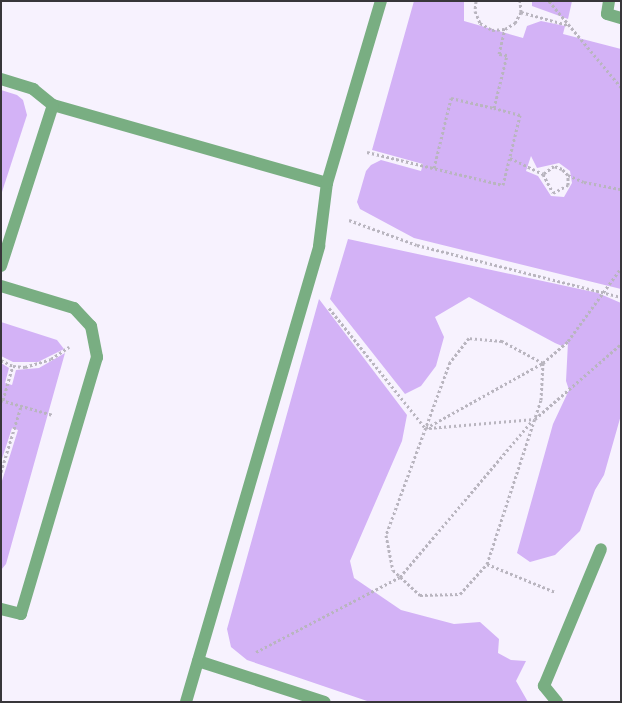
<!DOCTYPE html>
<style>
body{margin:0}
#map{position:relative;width:622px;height:703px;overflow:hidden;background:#f7f2fe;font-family:Bitter,serif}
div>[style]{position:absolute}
.green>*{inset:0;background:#d3b2f6}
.path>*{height:3px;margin-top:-1.5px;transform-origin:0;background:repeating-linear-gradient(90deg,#b9b5bf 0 2.5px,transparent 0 5px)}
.lane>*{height:12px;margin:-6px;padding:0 6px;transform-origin:6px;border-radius:6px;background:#79ae82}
span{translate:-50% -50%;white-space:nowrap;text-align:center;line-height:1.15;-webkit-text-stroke:4px #fff;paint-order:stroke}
.frame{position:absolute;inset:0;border:2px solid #38363a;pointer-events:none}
</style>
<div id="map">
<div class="green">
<div style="clip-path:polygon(evenodd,414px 1px,464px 1px,464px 21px,523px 38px,527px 26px,541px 21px,565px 26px,563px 34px,621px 49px,621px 289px,414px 238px,360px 209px,357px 202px,366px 171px,371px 165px,381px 160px,421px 171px,423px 164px,372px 150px,414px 1px,531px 156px,537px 168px,559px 163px,570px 171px,572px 183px,564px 197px,551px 196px,538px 176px,526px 171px,531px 156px)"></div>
<div style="clip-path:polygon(532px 1px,572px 1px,568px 19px,532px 6px)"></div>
<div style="clip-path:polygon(1px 90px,17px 95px,23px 100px,27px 115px,1px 195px)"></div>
<div style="clip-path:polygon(348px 239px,598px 293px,621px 303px,621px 415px,604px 475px,595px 490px,580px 531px,555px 555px,530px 562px,517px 553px,553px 424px,569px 390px,566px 381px,568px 342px,562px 346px,555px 343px,469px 297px,435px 317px,444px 337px,436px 366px,421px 386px,405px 394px,330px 299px)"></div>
<div style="clip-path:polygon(319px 299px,407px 415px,402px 441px,350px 561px,354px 578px,401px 610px,454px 624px,480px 622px,499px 639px,498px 653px,511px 660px,526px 661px,516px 681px,528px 702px,370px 702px,247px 660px,231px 647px,227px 629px)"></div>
<div style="clip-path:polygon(1px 322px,57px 340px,64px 349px,38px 362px,13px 362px,1px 356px)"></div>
<div style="clip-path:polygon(65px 353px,6px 564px,1px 570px,1px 484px,18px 430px,12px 428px,1px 462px,1px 363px,9px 368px,5px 383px,12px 385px,16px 370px,39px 368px)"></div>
</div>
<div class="path">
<div style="left:476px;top:1px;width:10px;rotate:96deg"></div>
<div style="left:475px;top:11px;width:13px;rotate:67deg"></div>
<div style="left:480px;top:23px;width:14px;rotate:30deg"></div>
<div style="left:492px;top:30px;width:13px;rotate:-4deg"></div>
<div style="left:505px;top:29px;width:12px;rotate:-31deg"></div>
<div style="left:515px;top:23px;width:13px;rotate:-61deg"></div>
<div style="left:521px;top:12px;width:11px;rotate:-95deg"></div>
<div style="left:549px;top:1px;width:112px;rotate:50.1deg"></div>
<div style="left:521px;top:12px;width:49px;rotate:15.5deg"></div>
<div style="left:367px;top:152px;width:140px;rotate:13.6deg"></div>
<div style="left:503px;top:185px;width:72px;rotate:-76.3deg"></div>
<div style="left:520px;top:115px;width:27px;rotate:-165deg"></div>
<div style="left:494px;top:108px;width:55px;rotate:-76.2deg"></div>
<div style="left:507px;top:55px;width:8px;rotate:-173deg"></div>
<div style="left:499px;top:54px;width:26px;rotate:-77deg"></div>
<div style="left:510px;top:158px;width:37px;rotate:26deg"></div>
<div style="left:543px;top:174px;width:21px;rotate:62deg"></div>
<div style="left:553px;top:193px;width:17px;rotate:-28deg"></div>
<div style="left:568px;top:185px;width:10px;rotate:-90deg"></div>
<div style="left:568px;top:175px;width:8px;rotate:-135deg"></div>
<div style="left:562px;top:169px;width:9px;rotate:-159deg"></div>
<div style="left:554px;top:166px;width:14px;rotate:144deg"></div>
<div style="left:434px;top:168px;width:72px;rotate:-76.3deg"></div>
<div style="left:451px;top:98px;width:44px;rotate:13.1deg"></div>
<div style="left:568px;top:175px;width:17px;rotate:24deg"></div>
<div style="left:584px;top:182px;width:38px;rotate:11deg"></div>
<div style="left:349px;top:220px;width:72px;rotate:20.2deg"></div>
<div style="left:417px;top:245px;width:211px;rotate:14.3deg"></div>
<div style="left:329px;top:308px;width:154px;rotate:51.3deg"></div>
<div style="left:1px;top:360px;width:13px;rotate:27deg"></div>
<div style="left:13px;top:366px;width:12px;rotate:5deg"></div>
<div style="left:25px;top:367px;width:27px;rotate:-17deg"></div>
<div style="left:51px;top:359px;width:22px;rotate:-34deg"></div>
<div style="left:1px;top:400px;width:54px;rotate:16.1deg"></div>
<div style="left:3px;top:400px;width:35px;rotate:-74deg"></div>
<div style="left:426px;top:428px;width:134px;rotate:-29.1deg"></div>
<div style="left:543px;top:363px;width:33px;rotate:-41deg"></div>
<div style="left:568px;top:341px;width:90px;rotate:-54deg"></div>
<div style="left:429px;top:428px;width:106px;rotate:-4.9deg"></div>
<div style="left:535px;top:419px;width:114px;rotate:-41.1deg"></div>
<div style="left:1px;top:472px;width:69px;rotate:-73.1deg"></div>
<div style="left:487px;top:564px;width:173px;rotate:-71.8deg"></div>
<div style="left:541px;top:400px;width:37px;rotate:-87deg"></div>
<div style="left:543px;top:363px;width:47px;rotate:-151.8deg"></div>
<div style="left:502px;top:341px;width:33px;rotate:-175deg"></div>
<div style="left:469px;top:338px;width:31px;rotate:128deg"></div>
<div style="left:450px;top:362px;width:184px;rotate:110.3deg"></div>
<div style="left:386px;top:535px;width:36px;rotate:79deg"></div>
<div style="left:393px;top:570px;width:37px;rotate:43deg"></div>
<div style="left:420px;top:595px;width:40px;rotate:-1.4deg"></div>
<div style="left:460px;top:594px;width:40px;rotate:-48deg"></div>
<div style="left:487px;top:564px;width:74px;rotate:22.4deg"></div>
<div style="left:256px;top:652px;width:162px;rotate:-27.5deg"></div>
<div style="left:400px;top:577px;width:204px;rotate:-49.8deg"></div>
</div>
<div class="lane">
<div style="left:609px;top:1px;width:13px;rotate:99deg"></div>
<div style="left:607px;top:14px;width:15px;rotate:16deg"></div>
<div style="left:1px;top:79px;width:34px;rotate:17deg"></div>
<div style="left:33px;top:89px;width:26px;rotate:39deg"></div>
<div style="left:53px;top:105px;width:285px;rotate:15.9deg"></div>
<div style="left:1px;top:266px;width:169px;rotate:-72.1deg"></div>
<div style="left:1px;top:286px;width:76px;rotate:16.8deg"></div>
<div style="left:74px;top:308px;width:25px;rotate:47deg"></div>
<div style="left:91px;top:326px;width:32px;rotate:79deg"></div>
<div style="left:97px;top:357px;width:268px;rotate:106.5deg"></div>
<div style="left:21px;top:614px;width:21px;rotate:-166deg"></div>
<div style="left:198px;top:661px;width:133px;rotate:17.9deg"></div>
<div style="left:186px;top:702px;width:475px;rotate:-73.7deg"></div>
<div style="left:319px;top:246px;width:64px;rotate:-82.8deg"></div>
<div style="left:327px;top:183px;width:190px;rotate:-73.5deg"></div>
<div style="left:557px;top:702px;width:21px;rotate:-129deg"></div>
<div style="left:544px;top:686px;width:148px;rotate:-67.4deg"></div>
</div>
<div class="frame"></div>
</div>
